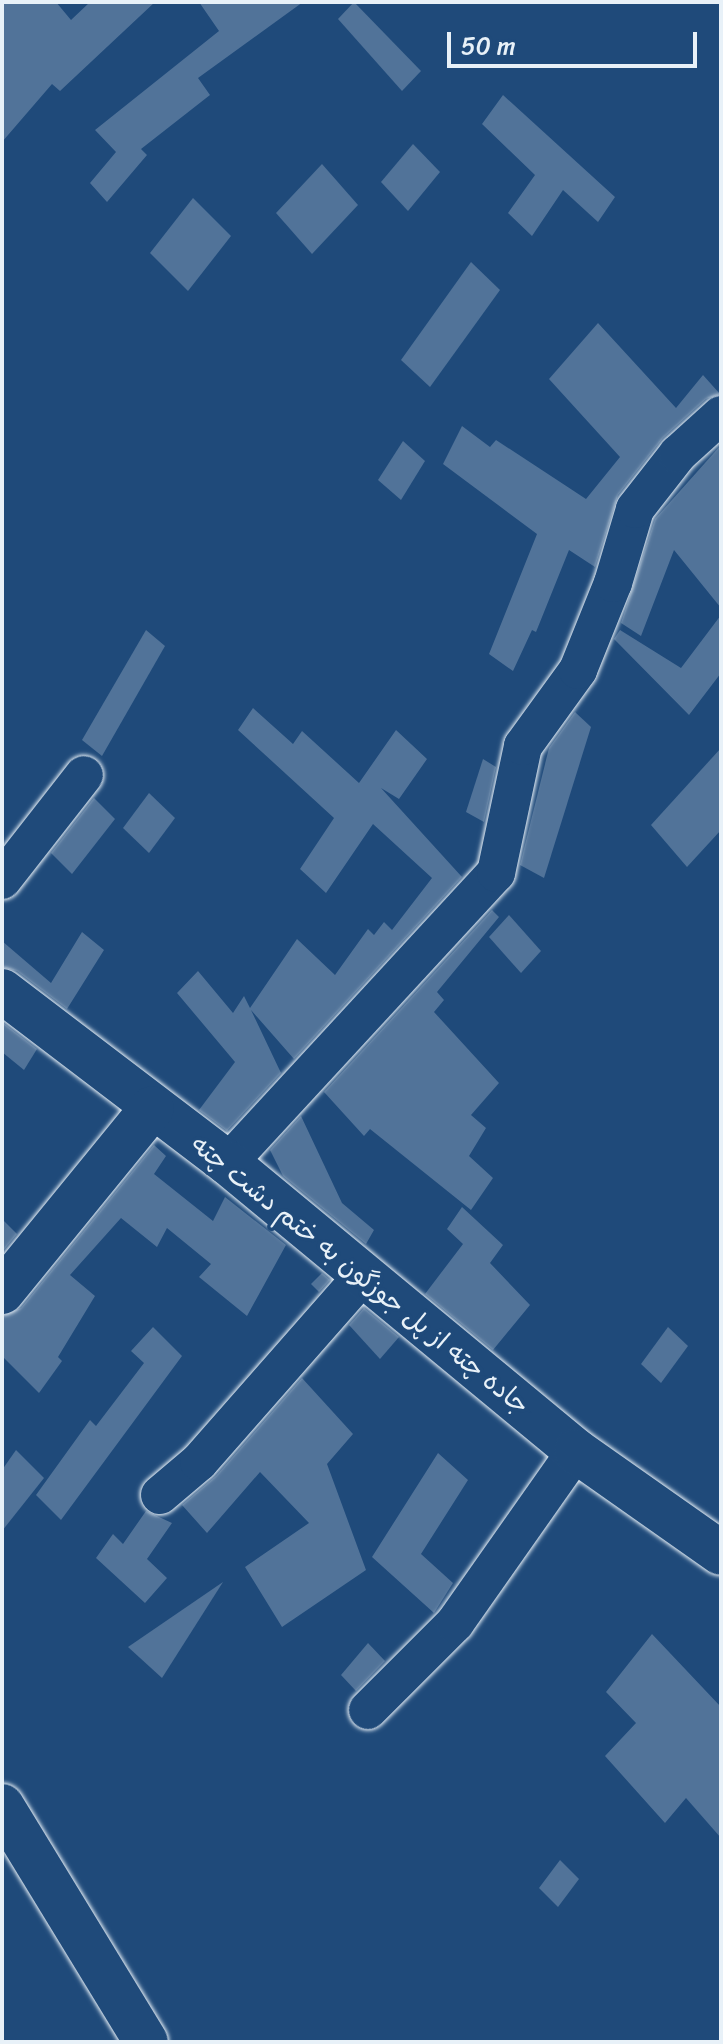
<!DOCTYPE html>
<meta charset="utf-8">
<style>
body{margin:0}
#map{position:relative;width:723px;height:2044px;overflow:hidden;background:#1f4a7a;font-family:Sriracha,"Playpen Sans Arabic",sans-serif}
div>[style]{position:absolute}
.building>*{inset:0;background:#517399}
.roads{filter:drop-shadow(0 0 2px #e8f1f8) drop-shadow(0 0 2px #e8f1f8)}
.minor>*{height:38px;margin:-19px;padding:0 19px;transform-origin:19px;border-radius:19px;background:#1f4a7a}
.tertiary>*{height:44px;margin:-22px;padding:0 22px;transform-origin:22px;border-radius:22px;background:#1f4a7a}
span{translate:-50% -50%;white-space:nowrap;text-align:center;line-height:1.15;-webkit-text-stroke:7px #1f4a7a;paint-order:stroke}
.street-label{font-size:26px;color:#e8f1f8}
.frame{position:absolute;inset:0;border:4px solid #e8f1f8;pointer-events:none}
.scale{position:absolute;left:447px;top:32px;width:250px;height:36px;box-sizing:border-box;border:4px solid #e8f1f8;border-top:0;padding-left:10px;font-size:24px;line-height:28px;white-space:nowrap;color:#e8f1f8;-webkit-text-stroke:6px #1f4a7a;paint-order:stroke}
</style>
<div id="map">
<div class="building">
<div style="clip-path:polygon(2px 2px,56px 2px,71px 20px,90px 2px,155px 2px,60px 91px,52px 84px,2px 142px)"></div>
<div style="clip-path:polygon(199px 2px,303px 2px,198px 78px,210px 95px,141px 149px,147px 155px,107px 202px,90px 183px,116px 152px,95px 130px,219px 31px)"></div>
<div style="clip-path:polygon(354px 2px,421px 71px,402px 91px,338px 19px)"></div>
<div style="clip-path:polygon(503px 95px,615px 197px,598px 222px,563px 190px,532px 236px,508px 213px,535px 175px,482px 124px)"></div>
<div style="clip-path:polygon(413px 144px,440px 172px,408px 211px,381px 182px)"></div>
<div style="clip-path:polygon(322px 164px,358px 205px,312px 254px,276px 213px)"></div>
<div style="clip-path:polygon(193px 198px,231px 236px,188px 291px,150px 253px)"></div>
<div style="clip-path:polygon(471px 262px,500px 290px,430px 387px,401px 360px)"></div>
<div style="clip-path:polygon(598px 323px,676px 408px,703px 375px,720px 394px,706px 399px,663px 438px,618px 495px,595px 567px,569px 550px,536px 632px,532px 630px,513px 671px,489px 654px,537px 534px,443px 464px,462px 426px,490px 447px,496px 440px,586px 499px,620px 457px,549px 379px)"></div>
<div style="clip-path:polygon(403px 441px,425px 461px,401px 500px,378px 480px)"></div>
<div style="clip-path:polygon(721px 445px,721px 608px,674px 550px,641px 636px,621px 623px,655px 519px)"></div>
<div style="clip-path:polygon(721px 615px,721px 673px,689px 715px,614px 639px,620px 630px,681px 668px)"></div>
<div style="clip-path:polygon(146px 630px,165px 646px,102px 756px,82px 740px)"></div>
<div style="clip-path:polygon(253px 708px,293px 744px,302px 731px,359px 783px,396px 730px,427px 759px,399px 799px,381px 788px,462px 877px,294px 1059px,251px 1010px,281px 1073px,227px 1131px,199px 1110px,235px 1062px,177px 993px,198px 971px,233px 1013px,244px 996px,250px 1008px,297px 939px,335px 975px,368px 929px,374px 935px,384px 922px,392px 930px,432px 878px,373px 824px,326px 893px,300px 869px,334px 818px,238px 730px)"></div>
<div style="clip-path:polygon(575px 712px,591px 727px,544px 878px,520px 865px,549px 748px)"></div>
<div style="clip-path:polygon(721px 748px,721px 830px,687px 867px,651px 825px)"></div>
<div style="clip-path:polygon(483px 759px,496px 767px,484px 822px,466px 812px)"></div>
<div style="clip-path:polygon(149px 793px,175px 818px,149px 853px,123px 828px)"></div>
<div style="clip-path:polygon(94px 798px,115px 819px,72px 874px,51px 853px)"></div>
<div style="clip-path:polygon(492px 910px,499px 917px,437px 992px,444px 1000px,434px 1012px,499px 1083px,471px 1115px,486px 1128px,469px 1156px,493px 1178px,471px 1210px,370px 1129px,364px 1136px,324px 1092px)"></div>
<div style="clip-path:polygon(509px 915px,541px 951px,521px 973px,489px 937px)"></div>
<div style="clip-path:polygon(82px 932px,104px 950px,67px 1009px,17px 971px,2px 967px,2px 941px,51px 983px)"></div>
<div style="clip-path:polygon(2px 1022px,37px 1049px,24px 1070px,2px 1052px)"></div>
<div style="clip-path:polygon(301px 1116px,342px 1203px,374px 1230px,366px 1244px,283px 1176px,270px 1150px)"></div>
<div style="clip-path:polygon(154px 1145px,166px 1156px,154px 1174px,213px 1221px,225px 1197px,286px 1245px,247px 1316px,199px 1277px,211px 1264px,167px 1228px,157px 1247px,121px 1218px,70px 1275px,95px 1296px,58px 1357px,62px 1361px,39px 1393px,2px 1356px,2px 1316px,21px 1308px)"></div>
<div style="clip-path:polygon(462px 1207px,503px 1245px,490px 1263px,530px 1305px,493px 1350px,425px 1294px,463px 1244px,447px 1229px)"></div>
<div style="clip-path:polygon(2px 1219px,17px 1234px,2px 1252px)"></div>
<div style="clip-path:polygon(322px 1273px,330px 1280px,319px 1292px,311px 1284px)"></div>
<div style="clip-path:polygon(364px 1308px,399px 1337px,380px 1359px,349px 1325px)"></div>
<div style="clip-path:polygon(153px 1327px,182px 1356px,61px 1520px,36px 1495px,90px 1420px,96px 1426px,144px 1363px,131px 1351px)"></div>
<div style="clip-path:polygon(668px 1327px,688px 1346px,661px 1383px,641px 1364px)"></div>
<div style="clip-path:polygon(302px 1378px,353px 1434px,327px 1464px,366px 1570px,282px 1627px,245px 1567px,309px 1523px,260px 1472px,207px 1533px,182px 1505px,216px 1476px)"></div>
<div style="clip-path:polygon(16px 1450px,44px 1478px,2px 1531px,2px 1470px)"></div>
<div style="clip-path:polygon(438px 1453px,468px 1480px,421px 1554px,453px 1583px,434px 1613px,372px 1557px)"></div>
<div style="clip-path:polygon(146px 1511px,172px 1523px,147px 1559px,167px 1578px,145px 1603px,96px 1558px,113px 1534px,123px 1544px)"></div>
<div style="clip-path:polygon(223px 1582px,162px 1678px,128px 1647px)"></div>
<div style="clip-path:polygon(652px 1634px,721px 1707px,721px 1838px,686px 1798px,665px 1823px,605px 1756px,636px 1723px,606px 1692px)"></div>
<div style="clip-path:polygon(368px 1643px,385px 1661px,356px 1691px,341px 1675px)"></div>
<div style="clip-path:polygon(560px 1860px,579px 1879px,558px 1907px,539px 1888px)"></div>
</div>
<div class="roads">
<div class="minor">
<div style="left:2px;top:880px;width:133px;rotate:-52deg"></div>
<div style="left:228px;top:1163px;width:395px;rotate:-47.3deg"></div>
<div style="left:496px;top:873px;width:130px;rotate:-78deg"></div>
<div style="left:523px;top:746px;width:94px;rotate:-54.1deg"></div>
<div style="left:578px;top:670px;width:94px;rotate:-68.1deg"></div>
<div style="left:613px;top:583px;width:77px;rotate:-73.4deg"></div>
<div style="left:635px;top:509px;width:70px;rotate:-52deg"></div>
<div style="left:678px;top:454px;width:58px;rotate:-42.2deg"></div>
<div style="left:160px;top:1495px;width:51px;rotate:-40.2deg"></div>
<div style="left:199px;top:1462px;width:249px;rotate:-48.7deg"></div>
<div style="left:368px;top:1710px;width:123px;rotate:-45deg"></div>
<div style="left:455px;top:1623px;width:210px;rotate:-54.9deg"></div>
</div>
<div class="tertiary">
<div style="left:2px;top:991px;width:284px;rotate:37.3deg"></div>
<div style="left:228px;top:1163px;width:452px;rotate:39.6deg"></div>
<div style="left:576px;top:1451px;width:177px;rotate:35.1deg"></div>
<div style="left:2px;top:1292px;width:237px;rotate:-50.8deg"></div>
<div style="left:2px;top:1806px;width:276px;rotate:58.6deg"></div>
</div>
</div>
<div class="street-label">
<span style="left:360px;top:1275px;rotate:39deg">جاده چته از پل جوزگون به ختم دشت چته</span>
</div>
<div class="frame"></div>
<div class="scale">50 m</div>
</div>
